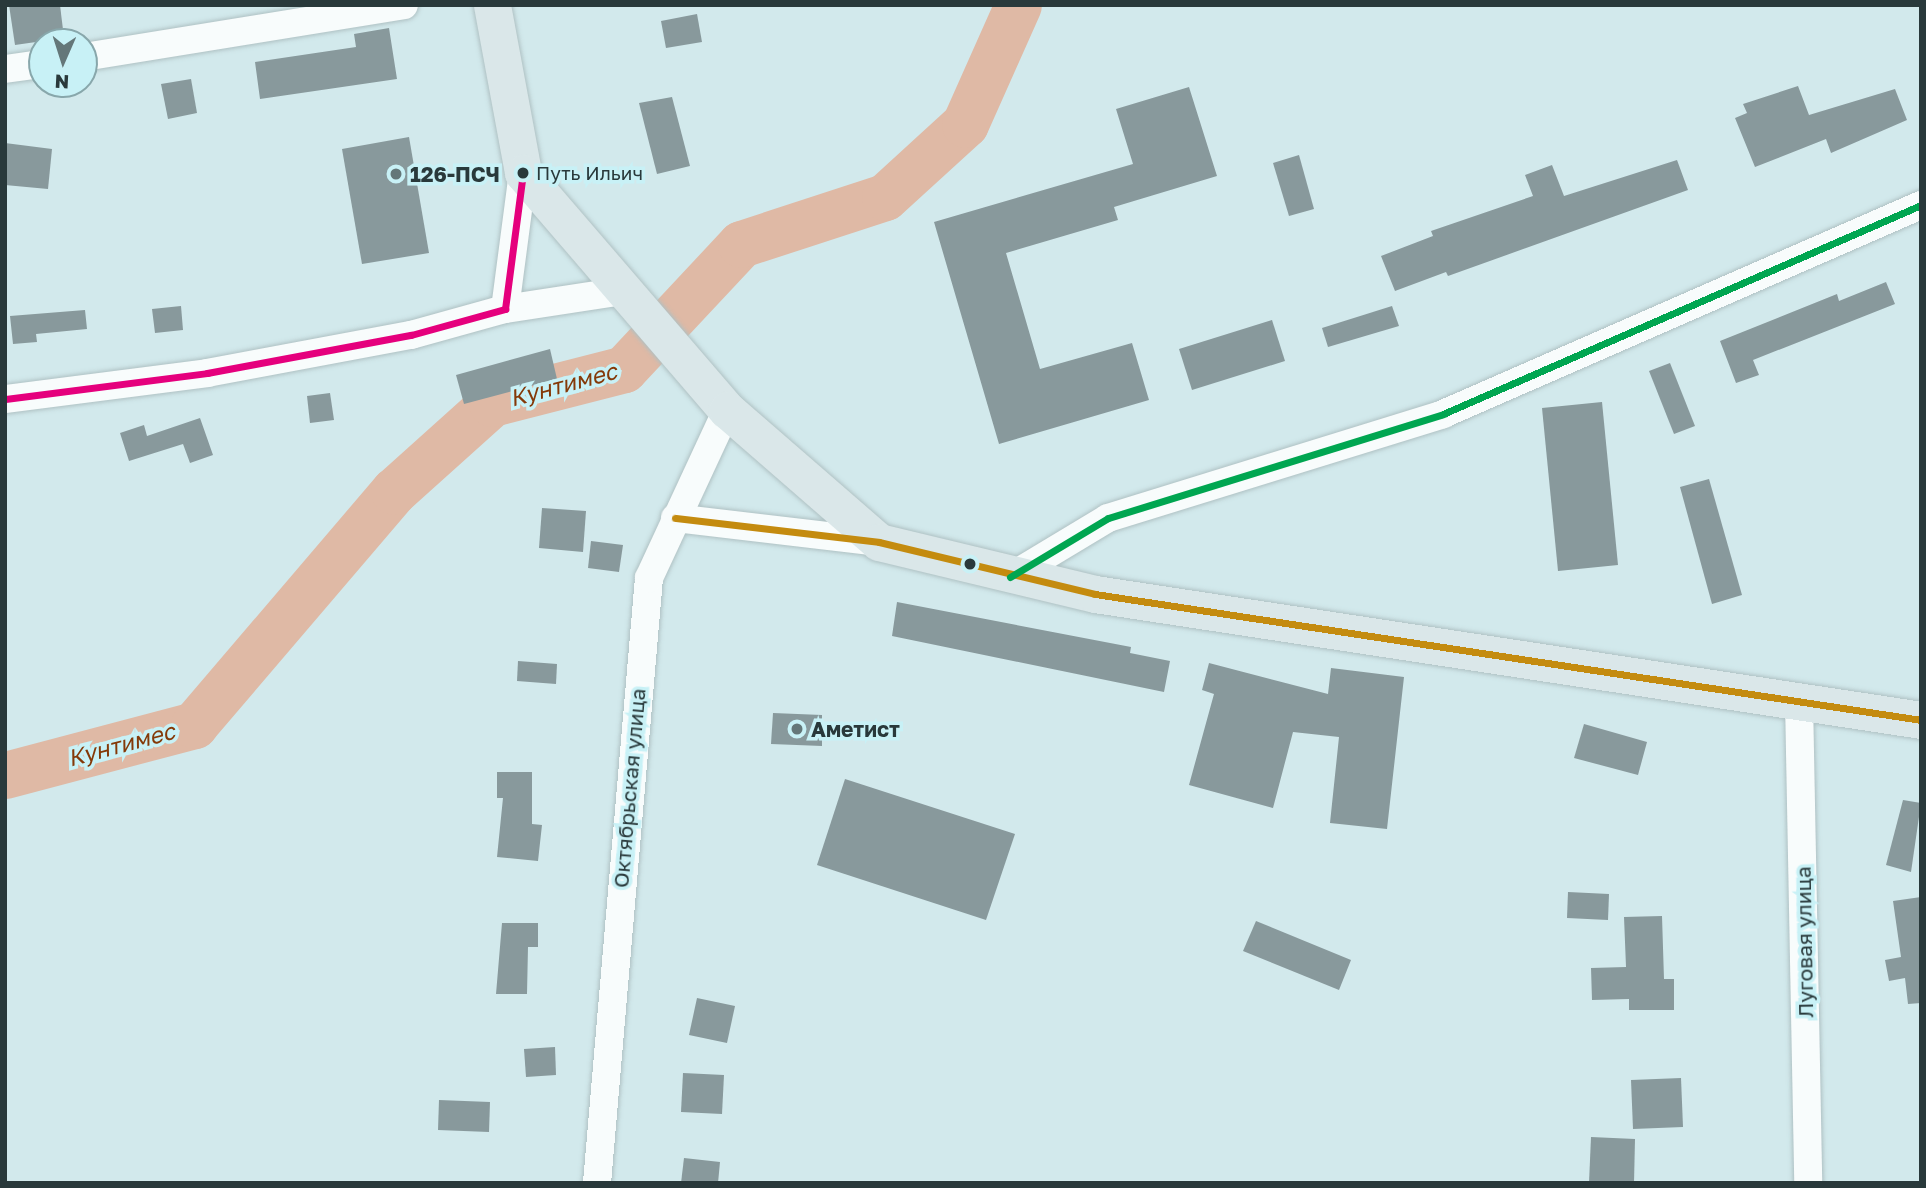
<!DOCTYPE html>
<meta charset="utf-8">
<style>
body{margin:0}
#map{position:relative;width:1926px;height:1188px;overflow:hidden;background:#d2e9ec;font-family:"Golos Text",sans-serif}
div>[style]{position:absolute}
.river>*{height:47px;margin:-23.5px;padding:0 23.5px;transform-origin:23.5px;border-radius:23.5px;background:#dfb9a5}
.building>*{inset:0;background:#88999c}
.roads{filter:drop-shadow(0 0 2px #afc1c3) drop-shadow(0 0 2px #afc1c3)}
.minor>*{height:28px;margin:-14px;padding:0 14px;transform-origin:14px;border-radius:14px;background:#f8fcfc}
.major>*{height:37px;margin:-18.5px;padding:0 18.5px;transform-origin:18.5px;border-radius:18.5px;background:#dae7e9}
.bus-1>*{height:7px;margin:-3.5px;padding:0 3.5px;transform-origin:3.5px;border-radius:3.5px;background:#e5007d}
.bus-2>*{height:7px;margin:-3.5px;padding:0 3.5px;transform-origin:3.5px;border-radius:3.5px;background:#c48b0f}
.bus-3>*{height:7px;margin:-3.5px;padding:0 3.5px;transform-origin:3.5px;border-radius:3.5px;background:#00a651}
.dots>*{width:19px;height:19px;translate:-50% -50%;box-sizing:border-box;border:4px solid #c8f1f6;border-radius:50%}
span{translate:-50% -50%;white-space:nowrap;text-align:center;line-height:1.15;-webkit-text-stroke:7px #c8f1f6;paint-order:stroke}
.bus-label{font-size:19px;color:#29393b}
.left{translate:0 -50%;text-align:left}
.poi-label{font-size:21px;color:#29393b;font-weight:700}
.street-label{font-size:21px;color:#29393b}
.water-label{font-size:23px;color:#843908;font-style:italic}
.frame{position:absolute;inset:0;border:7px solid #29393b;pointer-events:none}
.north{position:absolute;left:28px;top:28px;width:70px;height:70px;box-sizing:border-box;background:#c8f1f6;border:2px solid #88a7ab;border-radius:50%;rotate:183deg;font-size:19px;font-weight:700;line-height:28px;text-align:center;color:#29393b}
.north::after{content:'';display:block;margin:auto;width:24px;height:32px;background:#647779;clip-path:polygon(50% 0,100% 100%,50% 72%,0 100%)}
</style>
<div id="map">
<div class="river">
<div style="left:5px;top:775px;width:196px;rotate:-14.8deg"></div>
<div style="left:194px;top:725px;width:308px;rotate:-49.5deg"></div>
<div style="left:394px;top:491px;width:132px;rotate:-41.9deg"></div>
<div style="left:492px;top:403px;width:136px;rotate:-14.4deg"></div>
<div style="left:624px;top:369px;width:171px;rotate:-46.9deg"></div>
<div style="left:741px;top:244px;width:151px;rotate:-18.1deg"></div>
<div style="left:885px;top:197px;width:108px;rotate:-42.4deg"></div>
<div style="left:965px;top:124px;width:130px;rotate:-66deg"></div>
</div>
<div class="building">
<div style="clip-path:polygon(9px 5px,60px 5px,64px 38px,15px 45px)"></div>
<div style="clip-path:polygon(697px 14px,702px 42px,666px 48px,661px 21px)"></div>
<div style="clip-path:polygon(389px 28px,397px 79px,260px 99px,255px 62px,356px 47px,354px 34px)"></div>
<div style="clip-path:polygon(191px 79px,197px 113px,168px 119px,161px 84px)"></div>
<div style="clip-path:polygon(1798px 86px,1809px 115px,1895px 89px,1907px 120px,1831px 153px,1826px 139px,1755px 167px,1735px 118px,1747px 113px,1743px 104px)"></div>
<div style="clip-path:polygon(1189px 87px,1217px 176px,1114px 207px,1118px 220px,1006px 253px,1040px 369px,1132px 343px,1149px 400px,999px 444px,934px 222px,1133px 164px,1116px 109px)"></div>
<div style="clip-path:polygon(672px 97px,690px 166px,657px 174px,639px 103px)"></div>
<div style="clip-path:polygon(409px 137px,429px 253px,362px 264px,342px 149px)"></div>
<div style="clip-path:polygon(5px 143px,52px 149px,48px 189px,5px 185px)"></div>
<div style="clip-path:polygon(1299px 155px,1314px 209px,1289px 216px,1273px 163px)"></div>
<div style="clip-path:polygon(1677px 160px,1688px 190px,1448px 276px,1446px 272px,1395px 291px,1381px 256px,1433px 236px,1431px 231px,1533px 196px,1525px 175px,1552px 165px,1564px 196px)"></div>
<div style="clip-path:polygon(1886px 282px,1895px 304px,1753px 360px,1759px 375px,1736px 383px,1720px 341px,1837px 294px,1839px 301px)"></div>
<div style="clip-path:polygon(181px 306px,183px 330px,155px 333px,152px 309px)"></div>
<div style="clip-path:polygon(1392px 306px,1399px 326px,1328px 347px,1322px 328px)"></div>
<div style="clip-path:polygon(85px 310px,87px 329px,36px 334px,37px 342px,13px 344px,10px 316px)"></div>
<div style="clip-path:polygon(1272px 320px,1285px 361px,1192px 390px,1179px 349px)"></div>
<div style="clip-path:polygon(550px 349px,557px 379px,464px 404px,456px 375px)"></div>
<div style="clip-path:polygon(1670px 363px,1695px 426px,1674px 434px,1649px 371px)"></div>
<div style="clip-path:polygon(330px 393px,334px 420px,310px 423px,307px 396px)"></div>
<div style="clip-path:polygon(1602px 402px,1618px 565px,1558px 571px,1542px 408px)"></div>
<div style="clip-path:polygon(200px 418px,213px 455px,190px 463px,183px 444px,129px 461px,120px 433px,144px 425px,147px 436px)"></div>
<div style="clip-path:polygon(1709px 479px,1742px 595px,1712px 604px,1680px 487px)"></div>
<div style="clip-path:polygon(542px 508px,586px 511px,583px 552px,539px 548px)"></div>
<div style="clip-path:polygon(591px 541px,623px 545px,619px 572px,588px 568px)"></div>
<div style="clip-path:polygon(897px 602px,1131px 647px,1130px 653px,1170px 661px,1164px 692px,892px 636px)"></div>
<div style="clip-path:polygon(518px 661px,557px 664px,556px 684px,517px 681px)"></div>
<div style="clip-path:polygon(1209px 663px,1328px 694px,1331px 668px,1404px 677px,1387px 829px,1330px 823px,1339px 737px,1293px 732px,1273px 808px,1189px 785px,1214px 694px,1202px 690px)"></div>
<div style="clip-path:polygon(773px 713px,822px 715px,822px 746px,771px 744px)"></div>
<div style="clip-path:polygon(1584px 724px,1647px 742px,1638px 775px,1574px 758px)"></div>
<div style="clip-path:polygon(497px 772px,532px 772px,532px 824px,542px 825px,538px 861px,497px 857px,503px 798px,497px 798px)"></div>
<div style="clip-path:polygon(845px 779px,1015px 834px,986px 920px,817px 865px)"></div>
<div style="clip-path:polygon(1903px 800px,1921px 803px,1911px 872px,1886px 865px)"></div>
<div style="clip-path:polygon(1568px 892px,1609px 894px,1608px 920px,1567px 918px)"></div>
<div style="clip-path:polygon(1921px 897px,1921px 1003px,1908px 1004px,1905px 978px,1889px 981px,1885px 960px,1901px 957px,1893px 901px)"></div>
<div style="clip-path:polygon(1662px 916px,1664px 979px,1674px 979px,1674px 1010px,1629px 1010px,1629px 999px,1592px 1000px,1591px 968px,1626px 967px,1624px 917px)"></div>
<div style="clip-path:polygon(1256px 921px,1351px 960px,1339px 990px,1243px 951px)"></div>
<div style="clip-path:polygon(502px 923px,538px 923px,538px 947px,528px 947px,527px 994px,496px 994px)"></div>
<div style="clip-path:polygon(697px 998px,735px 1006px,727px 1043px,689px 1035px)"></div>
<div style="clip-path:polygon(555px 1047px,556px 1075px,526px 1077px,524px 1049px)"></div>
<div style="clip-path:polygon(683px 1073px,724px 1075px,722px 1114px,681px 1112px)"></div>
<div style="clip-path:polygon(1681px 1078px,1683px 1127px,1633px 1129px,1631px 1080px)"></div>
<div style="clip-path:polygon(439px 1100px,490px 1102px,489px 1132px,438px 1130px)"></div>
<div style="clip-path:polygon(1591px 1137px,1635px 1139px,1634px 1183px,1589px 1183px)"></div>
<div style="clip-path:polygon(684px 1158px,720px 1162px,718px 1183px,681px 1183px)"></div>
</div>
<div class="roads">
<div class="minor">
<div style="left:84px;top:57px;width:324px;rotate:-9.2deg"></div>
<div style="left:5px;top:69px;width:37px;rotate:-8deg"></div>
<div style="left:505px;top:309px;width:119px;rotate:-8.7deg"></div>
<div style="left:5px;top:399px;width:204px;rotate:-7.3deg"></div>
<div style="left:207px;top:373px;width:208px;rotate:-10.6deg"></div>
<div style="left:411px;top:335px;width:98px;rotate:-15.5deg"></div>
<div style="left:505px;top:309px;width:137px;rotate:-82.5deg"></div>
<div style="left:675px;top:518px;width:205px;rotate:6.7deg"></div>
<div style="left:1010px;top:577px;width:114px;rotate:-31deg"></div>
<div style="left:1108px;top:518px;width:351px;rotate:-17.2deg"></div>
<div style="left:1443px;top:414px;width:522px;rotate:-23.62deg"></div>
<div style="left:1799px;top:700px;width:483px;rotate:88.9deg"></div>
<div style="left:597px;top:1183px;width:607px;rotate:-85.09deg"></div>
<div style="left:649px;top:578px;width:185px;rotate:-65.1deg"></div>
</div>
<div class="major">
<div style="left:492px;top:5px;width:171px;rotate:79.5deg"></div>
<div style="left:523px;top:173px;width:313px;rotate:49.3deg"></div>
<div style="left:727px;top:410px;width:201px;rotate:41deg"></div>
<div style="left:879px;top:542px;width:222px;rotate:13.5deg"></div>
<div style="left:1095px;top:594px;width:836px;rotate:8.67deg"></div>
</div>
</div>
<div class="bus-1">
<div style="left:5px;top:399px;width:204px;rotate:-7.3deg"></div>
<div style="left:207px;top:373px;width:208px;rotate:-10.6deg"></div>
<div style="left:411px;top:335px;width:98px;rotate:-15.5deg"></div>
<div style="left:505px;top:309px;width:137px;rotate:-82.5deg"></div>
</div>
<div class="bus-2">
<div style="left:675px;top:518px;width:205px;rotate:6.7deg"></div>
<div style="left:879px;top:542px;width:222px;rotate:13.5deg"></div>
<div style="left:1095px;top:594px;width:836px;rotate:8.67deg"></div>
</div>
<div class="bus-3">
<div style="left:1010px;top:577px;width:114px;rotate:-31deg"></div>
<div style="left:1108px;top:518px;width:351px;rotate:-17.2deg"></div>
<div style="left:1443px;top:414px;width:522px;rotate:-23.62deg"></div>
</div>
<div class="dots">
<div style="left:523px;top:173px;background:#29393b"></div>
<div style="left:396px;top:174px;background:#647779"></div>
<div style="left:970px;top:564px;background:#29393b"></div>
<div style="left:797px;top:729px;background:#647779"></div>
</div>
<div class="bus-label">
<span class="left" style="left:536px;top:173px">Путь Ильич</span>
</div>
<div class="poi-label">
<span class="left" style="left:410px;top:174px">126-ПСЧ</span>
<span class="left" style="left:811px;top:729px">Аметист</span>
</div>
<div class="street-label">
<span style="left:629px;top:788px;rotate:-85deg">Октябрьская улица</span>
<span style="left:1804px;top:942px;rotate:-91deg">Луговая улица</span>
</div>
<div class="water-label">
<span style="left:563px;top:384px;rotate:-15deg">Кунтимес</span>
<span style="left:121px;top:744px;rotate:-15deg">Кунтимес</span>
</div>
<div class="frame"></div>
<div class="north">N</div>
</div>
